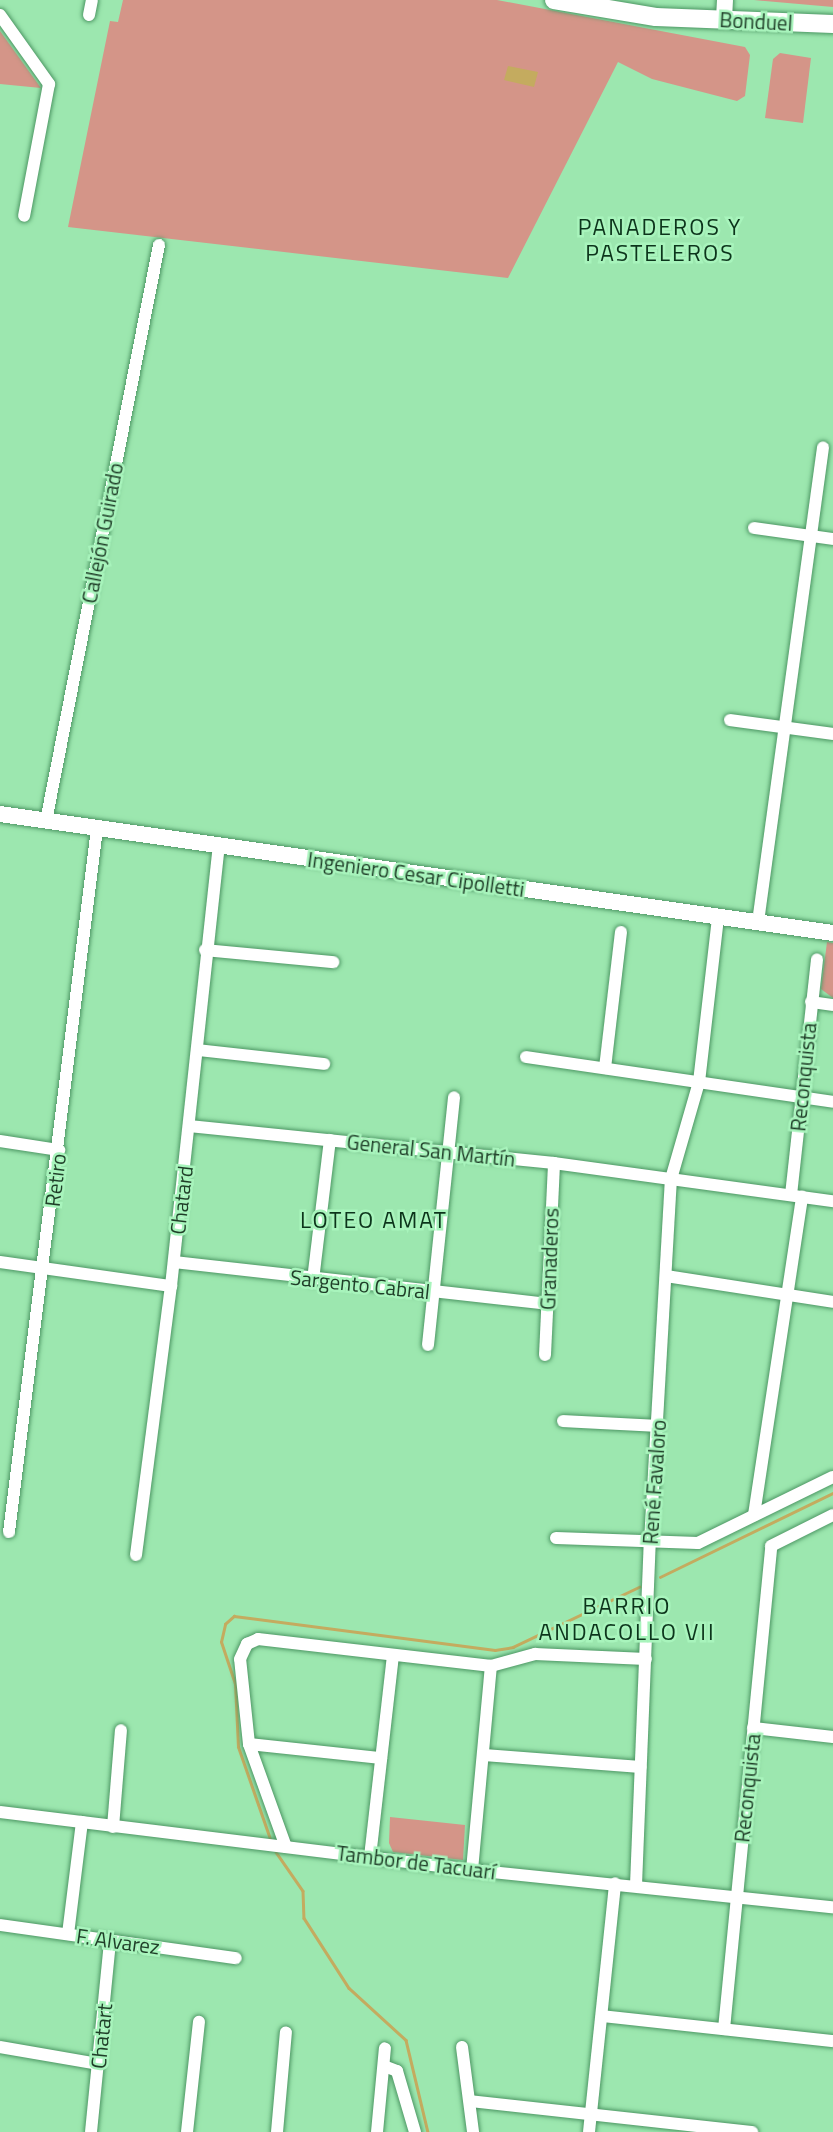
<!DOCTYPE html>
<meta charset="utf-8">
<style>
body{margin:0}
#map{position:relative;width:833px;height:2132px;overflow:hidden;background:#9ce7af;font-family:"Titillium Web",sans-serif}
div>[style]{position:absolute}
.green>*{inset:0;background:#d49588}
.water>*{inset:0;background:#c4ab5f}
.stream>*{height:2.5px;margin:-1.25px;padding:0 1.25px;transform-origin:1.25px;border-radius:1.25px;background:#c4ab5f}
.roads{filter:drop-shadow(0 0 2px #4d9764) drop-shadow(0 0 2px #4d9764)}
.minor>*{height:12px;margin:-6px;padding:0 6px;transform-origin:6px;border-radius:6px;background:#fff}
.tertiary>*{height:16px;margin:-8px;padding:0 8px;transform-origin:8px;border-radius:8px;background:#fff}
.secondary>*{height:18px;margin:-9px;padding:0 9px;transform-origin:9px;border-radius:9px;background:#fff}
span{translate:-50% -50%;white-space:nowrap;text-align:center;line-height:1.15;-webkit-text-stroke:5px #a8f4bc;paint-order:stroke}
.street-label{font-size:21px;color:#1f3e28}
.neighbourhood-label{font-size:23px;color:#0c341b;letter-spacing:2px}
</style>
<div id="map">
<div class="green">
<div style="clip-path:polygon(123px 0,497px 0,745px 47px,750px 55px,745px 96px,737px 101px,652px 79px,618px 62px,508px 278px,68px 227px,110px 21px,118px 22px)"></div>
<div style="clip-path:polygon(754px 0,833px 0,833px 7px)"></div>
<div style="clip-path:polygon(0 31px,41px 88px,0 84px)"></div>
<div style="clip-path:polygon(780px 53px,811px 58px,803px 123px,765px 118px,773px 59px)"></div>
<div style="clip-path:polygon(827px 942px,833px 943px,833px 998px,821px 989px)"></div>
<div style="clip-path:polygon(390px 1817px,465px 1825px,463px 1860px,393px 1852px,389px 1843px)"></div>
</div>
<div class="water">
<div style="clip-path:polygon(508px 66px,538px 72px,534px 87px,504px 80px)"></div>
</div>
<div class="stream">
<div style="left:660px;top:1577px;width:192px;rotate:-25.9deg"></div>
<div style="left:270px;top:1839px;width:97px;rotate:-109.2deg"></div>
<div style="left:238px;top:1747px;width:63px;rotate:-92.7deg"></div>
<div style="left:235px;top:1684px;width:44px;rotate:-108.4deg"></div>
<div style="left:221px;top:1642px;width:18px;rotate:-77deg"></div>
<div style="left:225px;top:1624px;width:12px;rotate:-42deg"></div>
<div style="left:234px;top:1616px;width:263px;rotate:7.4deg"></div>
<div style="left:495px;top:1650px;width:18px;rotate:-9deg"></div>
<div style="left:513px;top:1647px;width:140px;rotate:-25.5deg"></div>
<div style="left:276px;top:1852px;width:47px;rotate:55.3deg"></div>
<div style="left:303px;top:1891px;width:27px;rotate:88deg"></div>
<div style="left:304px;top:1918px;width:83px;rotate:57.3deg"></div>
<div style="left:349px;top:1988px;width:77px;rotate:42.4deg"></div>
<div style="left:406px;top:2040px;width:95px;rotate:76.6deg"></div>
</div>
<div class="roads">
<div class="minor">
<div style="left:0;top:15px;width:85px;rotate:54.6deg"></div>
<div style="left:49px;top:84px;width:134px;rotate:100.7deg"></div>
<div style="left:89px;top:15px;width:15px;rotate:-79deg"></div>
<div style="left:754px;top:528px;width:80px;rotate:7.9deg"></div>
<div style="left:730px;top:720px;width:104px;rotate:7.7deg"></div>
<div style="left:46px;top:821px;width:587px;rotate:-78.9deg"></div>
<div style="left:758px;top:922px;width:479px;rotate:-82.2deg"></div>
<div style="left:205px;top:950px;width:129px;rotate:5.4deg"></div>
<div style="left:811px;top:1002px;width:22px;rotate:8deg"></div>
<div style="left:198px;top:1050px;width:127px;rotate:6.3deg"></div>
<div style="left:526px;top:1057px;width:310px;rotate:8.3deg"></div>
<div style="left:605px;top:1068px;width:137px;rotate:-83.3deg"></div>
<div style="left:189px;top:1126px;width:367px;rotate:5.8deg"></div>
<div style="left:554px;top:1163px;width:282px;rotate:7.8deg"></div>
<div style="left:0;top:1141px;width:60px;rotate:8.7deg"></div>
<div style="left:791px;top:1195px;width:237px;rotate:-83.7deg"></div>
<div style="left:0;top:1262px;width:173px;rotate:8deg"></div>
<div style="left:174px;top:1262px;width:376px;rotate:6.4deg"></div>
<div style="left:666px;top:1276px;width:169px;rotate:8.8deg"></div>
<div style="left:313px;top:1280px;width:141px;rotate:-83.1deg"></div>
<div style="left:428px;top:1345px;width:249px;rotate:-84deg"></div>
<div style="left:545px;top:1355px;width:192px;rotate:-87.3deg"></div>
<div style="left:563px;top:1421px;width:95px;rotate:3deg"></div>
<div style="left:754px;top:1515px;width:322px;rotate:-81.4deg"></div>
<div style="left:9px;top:1532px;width:709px;rotate:-82.87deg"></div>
<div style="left:556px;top:1538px;width:142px;rotate:2deg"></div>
<div style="left:698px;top:1543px;width:150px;rotate:-26.1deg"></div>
<div style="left:136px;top:1555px;width:271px;rotate:-82.6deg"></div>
<div style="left:171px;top:1286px;width:443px;rotate:-83.8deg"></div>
<div style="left:753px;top:1728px;width:81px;rotate:6.4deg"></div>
<div style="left:249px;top:1744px;width:133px;rotate:6.1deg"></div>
<div style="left:484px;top:1755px;width:157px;rotate:4.4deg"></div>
<div style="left:0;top:1812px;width:476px;rotate:7deg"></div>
<div style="left:472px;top:1870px;width:363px;rotate:5.9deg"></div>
<div style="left:113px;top:1827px;width:97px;rotate:-85.3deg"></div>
<div style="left:286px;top:1847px;width:109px;rotate:-109.8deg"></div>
<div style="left:249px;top:1744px;width:85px;rotate:-96deg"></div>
<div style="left:240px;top:1659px;width:17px;rotate:-65deg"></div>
<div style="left:247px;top:1644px;width:12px;rotate:-24deg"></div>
<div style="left:258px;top:1639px;width:235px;rotate:6.6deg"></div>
<div style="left:491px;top:1666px;width:46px;rotate:-15.3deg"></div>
<div style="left:535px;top:1654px;width:111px;rotate:2.6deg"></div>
<div style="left:370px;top:1857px;width:202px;rotate:-83.5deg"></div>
<div style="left:472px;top:1870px;width:205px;rotate:-84.7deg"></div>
<div style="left:636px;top:1885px;width:343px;rotate:-87.7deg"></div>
<div style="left:650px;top:1542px;width:364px;rotate:-86.7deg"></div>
<div style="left:671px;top:1179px;width:101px;rotate:-73.9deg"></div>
<div style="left:699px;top:1082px;width:166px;rotate:-83.4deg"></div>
<div style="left:0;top:1925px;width:238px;rotate:8deg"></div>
<div style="left:68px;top:1934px;width:113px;rotate:-82.9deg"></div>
<div style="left:602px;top:2016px;width:232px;rotate:6.2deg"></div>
<div style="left:724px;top:2029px;width:485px;rotate:-84.4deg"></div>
<div style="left:771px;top:1546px;width:69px;rotate:-26.6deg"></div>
<div style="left:0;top:2047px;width:99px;rotate:9.8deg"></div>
<div style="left:462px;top:2047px;width:86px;rotate:82.6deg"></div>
<div style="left:384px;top:2066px;width:14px;rotate:21deg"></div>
<div style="left:397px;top:2071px;width:64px;rotate:73.6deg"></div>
<div style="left:470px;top:2101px;width:284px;rotate:6.3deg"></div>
<div style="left:91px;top:2132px;width:193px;rotate:-84.3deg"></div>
<div style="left:187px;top:2132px;width:111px;rotate:-83.8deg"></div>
<div style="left:277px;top:2132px;width:100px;rotate:-84.9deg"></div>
<div style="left:377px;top:2132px;width:84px;rotate:-84.6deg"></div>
<div style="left:589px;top:2132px;width:250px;rotate:-84deg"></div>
</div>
<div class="tertiary">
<div style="left:724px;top:19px;width:19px;rotate:-87deg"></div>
<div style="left:0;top:814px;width:841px;rotate:8.13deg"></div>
</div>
<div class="secondary">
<div style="left:554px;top:0;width:103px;rotate:9.5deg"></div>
<div style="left:656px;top:17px;width:177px;rotate:2.3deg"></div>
</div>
</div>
<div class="street-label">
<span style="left:756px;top:21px;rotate:3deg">Bonduel</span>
<span style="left:102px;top:533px;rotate:-79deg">Callejón Guirado</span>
<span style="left:416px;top:874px;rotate:8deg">Ingeniero Cesar Cipolletti</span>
<span style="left:803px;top:1077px;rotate:-84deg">Reconquista</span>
<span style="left:431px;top:1150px;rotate:6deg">General San Martín</span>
<span style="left:55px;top:1180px;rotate:-83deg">Retiro</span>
<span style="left:181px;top:1200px;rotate:-83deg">Chatard</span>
<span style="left:549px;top:1259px;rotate:-88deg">Granaderos</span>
<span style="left:360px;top:1284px;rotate:6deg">Sargento Cabral</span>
<span style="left:654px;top:1482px;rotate:-86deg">René Favaloro</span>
<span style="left:747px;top:1788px;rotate:-84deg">Reconquista</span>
<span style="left:416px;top:1862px;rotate:7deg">Tambor de Tacuarí</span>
<span style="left:118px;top:1941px;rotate:8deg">F. Alvarez</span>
<span style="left:101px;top:2036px;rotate:-84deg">Chatart</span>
</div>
<div class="neighbourhood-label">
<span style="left:660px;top:240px">PANADEROS Y<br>PASTELEROS</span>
<span style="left:374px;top:1220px">LOTEO AMAT</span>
<span style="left:627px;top:1619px">BARRIO<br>ANDACOLLO VII</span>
</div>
</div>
